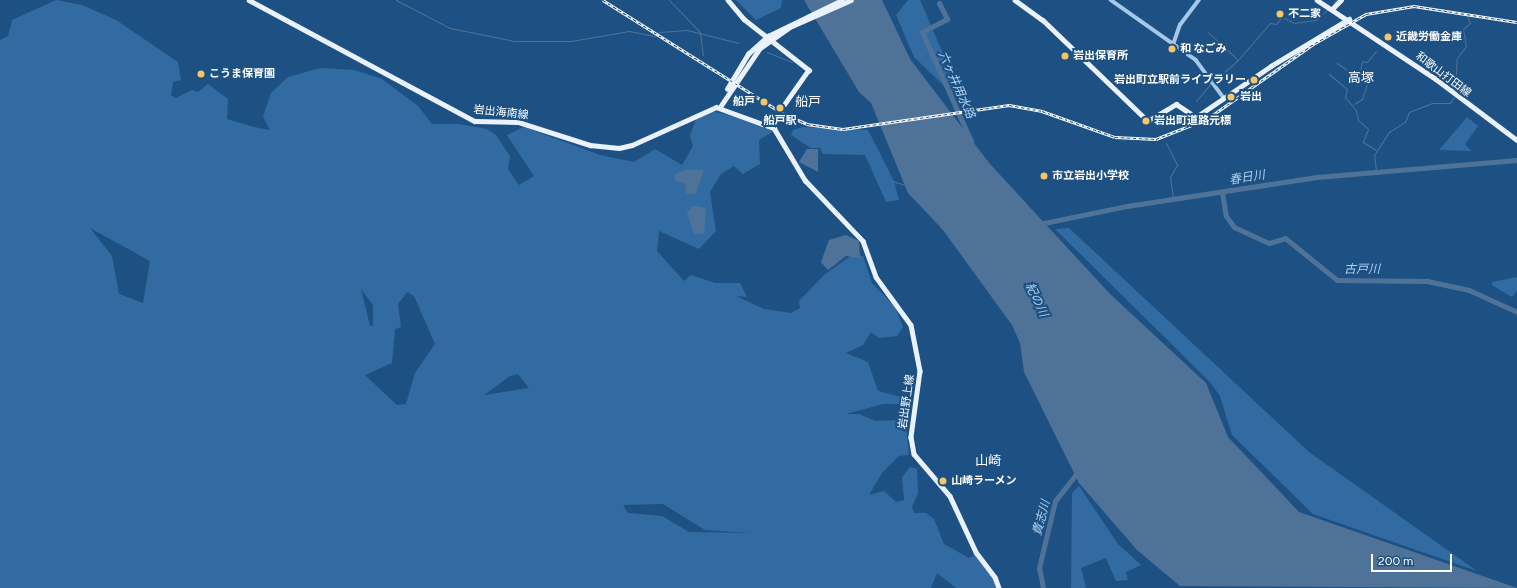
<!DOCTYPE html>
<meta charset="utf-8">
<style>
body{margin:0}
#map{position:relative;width:1517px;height:588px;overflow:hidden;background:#1e5183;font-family:Figtree,"Noto Sans JP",sans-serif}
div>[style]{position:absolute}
.green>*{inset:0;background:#326ba1}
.water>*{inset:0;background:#4f7398}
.stream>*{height:1px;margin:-0.5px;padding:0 0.5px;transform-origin:0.5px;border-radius:0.5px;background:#4f7398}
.river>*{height:5px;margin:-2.5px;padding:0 2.5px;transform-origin:2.5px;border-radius:2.5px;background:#4f7398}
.minor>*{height:3.5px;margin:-1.75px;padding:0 1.75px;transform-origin:1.75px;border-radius:1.75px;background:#a5c8e9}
.major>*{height:4.5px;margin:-2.25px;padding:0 2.25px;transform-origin:2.25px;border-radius:2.25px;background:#e9f2fe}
.rail>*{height:2.5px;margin-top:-1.25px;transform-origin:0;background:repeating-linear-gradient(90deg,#1e5183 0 3px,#fff 0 6px);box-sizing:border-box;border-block:1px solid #fff}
.dots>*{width:11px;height:11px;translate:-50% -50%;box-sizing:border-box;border:2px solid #1e5183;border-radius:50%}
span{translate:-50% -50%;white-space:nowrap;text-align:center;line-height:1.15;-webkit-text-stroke:4px #1e5183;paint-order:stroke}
.poi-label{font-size:11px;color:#fff;font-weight:700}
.left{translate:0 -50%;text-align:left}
.right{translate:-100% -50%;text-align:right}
.street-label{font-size:11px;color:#fff}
.water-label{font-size:12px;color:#b1d2f1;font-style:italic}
.quarter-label{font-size:13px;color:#fff}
.scale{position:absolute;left:1371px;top:554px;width:81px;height:18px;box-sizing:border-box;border:2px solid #fff;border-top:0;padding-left:5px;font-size:12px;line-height:14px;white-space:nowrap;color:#fff;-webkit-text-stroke:3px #1e5183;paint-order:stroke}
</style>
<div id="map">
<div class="green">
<div style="clip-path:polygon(evenodd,56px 0,82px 5px,116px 20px,178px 62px,181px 80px,173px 82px,171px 95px,176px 98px,192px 90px,198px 92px,208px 84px,228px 99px,227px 119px,254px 127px,270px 130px,263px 116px,271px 93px,288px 77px,320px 68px,354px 70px,382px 79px,418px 106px,432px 124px,458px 124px,487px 129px,496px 135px,510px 156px,508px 169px,519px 185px,534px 176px,507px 135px,524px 127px,600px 155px,634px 162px,655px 149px,682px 165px,693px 146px,690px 136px,696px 119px,712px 111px,764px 124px,774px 131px,759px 140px,760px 164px,743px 174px,734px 166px,721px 174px,710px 192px,716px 231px,699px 249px,659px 231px,657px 251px,684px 281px,691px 275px,715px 283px,740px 283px,747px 297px,736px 296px,764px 309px,791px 313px,800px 308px,799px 301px,824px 275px,852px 255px,863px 256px,872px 283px,895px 307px,903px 327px,897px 336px,879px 338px,871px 332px,863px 345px,846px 353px,868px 362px,878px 391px,901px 397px,901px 404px,883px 404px,846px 414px,859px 414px,875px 421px,898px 420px,906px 425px,909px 455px,899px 456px,882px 473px,869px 495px,884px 491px,896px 502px,904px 500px,902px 477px,910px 467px,917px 469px,918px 493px,912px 507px,914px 513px,926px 513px,934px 519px,944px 544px,969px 558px,975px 555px,992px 574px,996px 588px,956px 588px,937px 573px,931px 588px,0 588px,0 40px,8px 36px,12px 20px,56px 0,90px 228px,150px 261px,143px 303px,119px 294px,112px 256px,90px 228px,56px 0,361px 289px,373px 305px,373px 326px,370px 326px,361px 289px,56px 0,407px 292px,414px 296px,435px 344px,415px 373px,406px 404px,397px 405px,365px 375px,392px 363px,395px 329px,401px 327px,398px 304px,407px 292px,56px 0,518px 374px,529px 388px,484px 395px,510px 376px,518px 374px,56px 0,663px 504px,705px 530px,753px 533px,689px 532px,662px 516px,628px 513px,623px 505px,663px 504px)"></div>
<div style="clip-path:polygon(736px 0,782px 0,781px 8px,756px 20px)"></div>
<div style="clip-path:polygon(908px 0,920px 0,966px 107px,914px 57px,896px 15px)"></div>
<div style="clip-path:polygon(1467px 117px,1478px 126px,1465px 144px,1471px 151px,1439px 150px)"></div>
<div style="clip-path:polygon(803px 127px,868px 130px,894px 181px,899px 200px,886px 202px,865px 155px,823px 154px,820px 148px,811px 148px,791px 135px,793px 130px)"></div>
<div style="clip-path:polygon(1069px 228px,1309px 452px,1477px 571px,1313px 514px,1232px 435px,1220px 396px,1210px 382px,1055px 229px)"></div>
<div style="clip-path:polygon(1517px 277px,1517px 291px,1512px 297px,1492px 285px,1492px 282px)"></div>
<div style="clip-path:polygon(1079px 486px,1118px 544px,1141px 565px,1126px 572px,1128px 580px,1116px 581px,1106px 558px,1081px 568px,1086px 588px,1071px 588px,1072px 493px)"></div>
</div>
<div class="water">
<div style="clip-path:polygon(804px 0,882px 0,910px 59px,990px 164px,1110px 294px,1206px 383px,1228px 437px,1299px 512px,1517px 588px,1180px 586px,1137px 550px,1079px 483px,1024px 372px,1020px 343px,1012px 325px,943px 230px,908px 193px,871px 103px,859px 92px)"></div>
<div style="clip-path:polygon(807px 149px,818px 149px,818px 172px,799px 162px)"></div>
<div style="clip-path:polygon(684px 170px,704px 170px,695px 195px,686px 193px,685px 184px,675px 181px,674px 175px)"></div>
<div style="clip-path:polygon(693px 206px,706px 208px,704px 234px,694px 234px,687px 213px)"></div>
<div style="clip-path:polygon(846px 235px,859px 241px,860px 258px,846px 256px,828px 270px,821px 262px,829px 240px)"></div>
</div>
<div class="stream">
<div style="left:396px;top:0;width:61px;rotate:27.4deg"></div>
<div style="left:450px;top:28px;width:65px;rotate:11.5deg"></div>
<div style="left:514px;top:41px;width:57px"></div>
<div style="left:571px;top:41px;width:59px;rotate:-9.8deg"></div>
<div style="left:629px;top:31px;width:26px;rotate:11deg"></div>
<div style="left:655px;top:36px;width:6px;rotate:-45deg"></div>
<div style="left:659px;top:32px;width:28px;rotate:-4deg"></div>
<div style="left:687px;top:30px;width:53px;rotate:14.3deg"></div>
<div style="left:669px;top:0;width:45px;rotate:45.9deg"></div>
<div style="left:700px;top:32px;width:23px;rotate:83deg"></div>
<div style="left:1334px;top:2px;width:4px;rotate:-34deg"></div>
<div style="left:1208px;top:32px;width:41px;rotate:43deg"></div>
<div style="left:1238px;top:60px;width:32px;rotate:139deg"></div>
<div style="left:767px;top:52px;width:27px;rotate:22deg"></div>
<div style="left:1238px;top:60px;width:49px;rotate:-49.1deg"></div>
<div style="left:1270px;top:23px;width:6px;rotate:9deg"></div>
<div style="left:1276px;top:24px;width:9px;rotate:-49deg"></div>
<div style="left:1282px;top:17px;width:13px;rotate:27deg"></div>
<div style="left:1294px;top:23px;width:22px;rotate:-8deg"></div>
<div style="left:1316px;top:20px;width:16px;rotate:-43deg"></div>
<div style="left:1337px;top:63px;width:37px;rotate:35deg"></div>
<div style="left:1367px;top:84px;width:16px;rotate:108deg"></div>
<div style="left:1362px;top:99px;width:9px;rotate:148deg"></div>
<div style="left:1329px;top:74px;width:23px;rotate:40deg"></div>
<div style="left:1347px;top:89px;width:8px;rotate:104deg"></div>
<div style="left:1345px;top:97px;width:17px;rotate:50deg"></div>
<div style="left:1356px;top:110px;width:10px;rotate:79deg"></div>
<div style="left:1358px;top:120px;width:13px;rotate:42deg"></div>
<div style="left:1368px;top:129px;width:14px;rotate:111deg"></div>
<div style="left:1363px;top:142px;width:15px;rotate:32deg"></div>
<div style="left:1359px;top:79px;width:18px;rotate:-81deg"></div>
<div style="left:1362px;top:61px;width:5px;rotate:11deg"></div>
<div style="left:1367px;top:62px;width:14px;rotate:-51deg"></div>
<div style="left:1455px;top:91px;width:33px;rotate:-87deg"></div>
<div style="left:1457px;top:58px;width:15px;rotate:-53deg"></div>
<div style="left:1466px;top:46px;width:17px;rotate:-100deg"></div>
<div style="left:1463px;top:29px;width:9px;rotate:-41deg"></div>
<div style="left:1470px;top:23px;width:9px;rotate:-111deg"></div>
<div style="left:1196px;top:101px;width:23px;rotate:-50deg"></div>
<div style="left:1166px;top:143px;width:25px;rotate:63deg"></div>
<div style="left:1177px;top:165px;width:14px;rotate:120deg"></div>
<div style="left:1170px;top:177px;width:22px;rotate:82deg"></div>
<div style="left:1376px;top:171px;width:16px;rotate:-97deg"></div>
<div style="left:1374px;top:155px;width:27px;rotate:-57deg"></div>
<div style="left:1389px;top:132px;width:19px;rotate:-32deg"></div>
<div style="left:1405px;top:122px;width:11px;rotate:-68deg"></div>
<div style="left:1409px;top:112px;width:25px;rotate:-21deg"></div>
<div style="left:1432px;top:103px;width:18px"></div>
<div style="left:1450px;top:103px;width:7px;rotate:-56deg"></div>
<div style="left:892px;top:181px;width:17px;rotate:17deg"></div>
</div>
<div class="river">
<div style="left:939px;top:3px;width:18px;rotate:63deg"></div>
<div style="left:947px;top:19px;width:28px;rotate:153deg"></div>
<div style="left:922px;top:32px;width:120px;rotate:65.8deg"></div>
<div style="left:1222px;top:192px;width:24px;rotate:81deg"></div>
<div style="left:1226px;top:216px;width:14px;rotate:54deg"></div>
<div style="left:1234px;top:227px;width:38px;rotate:25deg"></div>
<div style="left:1269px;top:243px;width:17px;rotate:-17deg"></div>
<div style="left:1285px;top:238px;width:67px;rotate:38.9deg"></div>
<div style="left:1337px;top:280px;width:90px;rotate:0.6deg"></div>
<div style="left:1427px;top:281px;width:43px;rotate:12.1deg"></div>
<div style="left:1469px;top:290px;width:53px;rotate:24.6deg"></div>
<div style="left:1039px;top:224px;width:90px;rotate:-11.6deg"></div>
<div style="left:1127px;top:206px;width:192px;rotate:-8.7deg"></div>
<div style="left:1317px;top:177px;width:201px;rotate:-4.9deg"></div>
<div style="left:1043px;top:588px;width:20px;rotate:-101deg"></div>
<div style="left:1039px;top:568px;width:69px;rotate:-76.6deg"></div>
<div style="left:1055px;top:501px;width:39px;rotate:-52deg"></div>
</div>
<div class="minor">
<div style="left:1111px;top:0;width:104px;rotate:35.2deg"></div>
<div style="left:1196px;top:60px;width:47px;rotate:53.6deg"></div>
<div style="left:1174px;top:42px;width:18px;rotate:-71deg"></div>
<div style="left:1180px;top:25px;width:31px;rotate:-53deg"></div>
</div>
<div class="major">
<div style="left:249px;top:0;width:256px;rotate:28.2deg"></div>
<div style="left:475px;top:121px;width:43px;rotate:1.3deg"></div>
<div style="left:518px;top:122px;width:76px;rotate:17.7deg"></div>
<div style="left:590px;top:145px;width:29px;rotate:6deg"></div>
<div style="left:619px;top:148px;width:13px;rotate:-13deg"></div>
<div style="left:632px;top:145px;width:92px;rotate:-24.3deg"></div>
<div style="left:716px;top:107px;width:62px;rotate:19.9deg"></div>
<div style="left:774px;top:128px;width:61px;rotate:59.2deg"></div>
<div style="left:805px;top:180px;width:84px;rotate:46.4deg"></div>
<div style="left:863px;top:241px;width:38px;rotate:70deg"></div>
<div style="left:876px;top:277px;width:59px;rotate:53.9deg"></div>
<div style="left:911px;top:325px;width:47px;rotate:78.9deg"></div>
<div style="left:920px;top:371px;width:67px;rotate:97.8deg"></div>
<div style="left:911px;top:437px;width:17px;rotate:80deg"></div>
<div style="left:914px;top:454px;width:55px;rotate:49.4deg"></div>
<div style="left:950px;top:496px;width:62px;rotate:65.1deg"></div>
<div style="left:976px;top:552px;width:31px;rotate:53deg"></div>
<div style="left:995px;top:577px;width:12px;rotate:70deg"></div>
<div style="left:728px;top:0;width:25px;rotate:50deg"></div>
<div style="left:744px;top:19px;width:83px;rotate:38.1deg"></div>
<div style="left:809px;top:70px;width:42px;rotate:125.2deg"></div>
<div style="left:1015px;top:0;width:34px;rotate:36deg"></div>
<div style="left:1043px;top:20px;width:146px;rotate:43.9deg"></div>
<div style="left:1148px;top:121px;width:33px;rotate:-31deg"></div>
<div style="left:1176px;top:104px;width:24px;rotate:33deg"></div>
<div style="left:1196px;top:117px;width:91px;rotate:-34.2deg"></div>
<div style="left:1271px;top:66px;width:91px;rotate:-31.1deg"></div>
<div style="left:1317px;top:0;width:143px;rotate:33.6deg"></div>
<div style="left:1436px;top:79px;width:101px;rotate:37deg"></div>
<div style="left:1333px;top:8px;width:11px;rotate:-45deg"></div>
<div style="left:727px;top:89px;width:41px;rotate:-59deg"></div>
<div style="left:748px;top:54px;width:27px;rotate:-42deg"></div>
<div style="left:768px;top:36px;width:82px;rotate:-25.9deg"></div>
<div style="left:720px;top:107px;width:71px;rotate:-55.9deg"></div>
<div style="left:760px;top:48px;width:39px;rotate:-35deg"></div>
<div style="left:792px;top:26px;width:64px;rotate:-23.8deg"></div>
</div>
<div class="rail">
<div style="left:603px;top:0;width:214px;rotate:32.2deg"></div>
<div style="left:784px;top:114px;width:25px;rotate:23deg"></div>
<div style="left:807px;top:124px;width:36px;rotate:8deg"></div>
<div style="left:843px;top:129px;width:168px;rotate:-8.2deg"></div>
<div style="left:1009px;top:105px;width:34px;rotate:10deg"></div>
<div style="left:1042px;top:111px;width:77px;rotate:19.6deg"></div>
<div style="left:1115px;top:137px;width:41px;rotate:2.8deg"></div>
<div style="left:1156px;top:139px;width:55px;rotate:-21.4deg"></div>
<div style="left:1207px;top:119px;width:137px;rotate:-35.2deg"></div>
<div style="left:1315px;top:43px;width:59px;rotate:-29.6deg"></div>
<div style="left:1366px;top:14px;width:49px;rotate:-9.5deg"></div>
<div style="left:1414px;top:6px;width:104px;rotate:8.8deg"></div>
</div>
<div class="dots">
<div style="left:1280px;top:14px;background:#f8c565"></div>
<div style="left:1388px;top:37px;background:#f8c565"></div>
<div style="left:1172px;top:49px;background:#f8c565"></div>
<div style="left:1065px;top:56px;background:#f8c565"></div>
<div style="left:201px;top:74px;background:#f8c565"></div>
<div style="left:1254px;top:80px;background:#f8c565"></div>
<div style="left:1231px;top:97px;background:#f8c565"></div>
<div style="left:764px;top:102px;background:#f8c565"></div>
<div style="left:780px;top:108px;background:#f8c565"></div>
<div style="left:1146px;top:121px;background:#f8c565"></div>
<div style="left:1044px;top:176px;background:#f8c565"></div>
<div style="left:943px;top:481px;background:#f8c565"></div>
</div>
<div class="poi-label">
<span class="left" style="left:1288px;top:14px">不二家</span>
<span class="left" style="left:1396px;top:37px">近畿労働金庫</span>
<span class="left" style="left:1180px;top:49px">和 なごみ</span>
<span class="left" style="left:1073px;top:56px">岩出保育所</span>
<span class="left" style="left:209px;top:74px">こうま保育園</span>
<span class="right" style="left:1246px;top:80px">岩出町立駅前ライブラリー</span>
<span class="left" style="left:1240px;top:97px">岩出</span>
<span class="right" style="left:755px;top:102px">船戸</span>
<span style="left:780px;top:121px">船戸駅</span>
<span class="left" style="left:1154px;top:121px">岩出町道路元標</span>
<span class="left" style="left:1052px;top:176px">市立岩出小学校</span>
<span class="left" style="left:951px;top:481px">山崎ラーメン</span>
</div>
<div class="street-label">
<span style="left:1443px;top:75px;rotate:37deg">和歌山打田線</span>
<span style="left:501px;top:113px;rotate:6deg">岩出海南線</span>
<span style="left:907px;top:402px;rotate:-82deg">岩出野上線</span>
</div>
<div class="water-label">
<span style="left:956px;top:85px;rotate:66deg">六ヶ井用水路</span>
<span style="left:1247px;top:178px;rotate:-9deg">春日川</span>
<span style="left:1362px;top:270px">古戸川</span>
<span style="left:1036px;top:300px;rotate:65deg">紀の川</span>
<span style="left:1042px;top:518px;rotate:-75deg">貴志川</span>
</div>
<div class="quarter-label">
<span style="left:1361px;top:78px">高塚</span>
<span style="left:808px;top:102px">船戸</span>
<span style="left:988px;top:461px">山崎</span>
</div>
<div class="scale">200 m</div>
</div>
